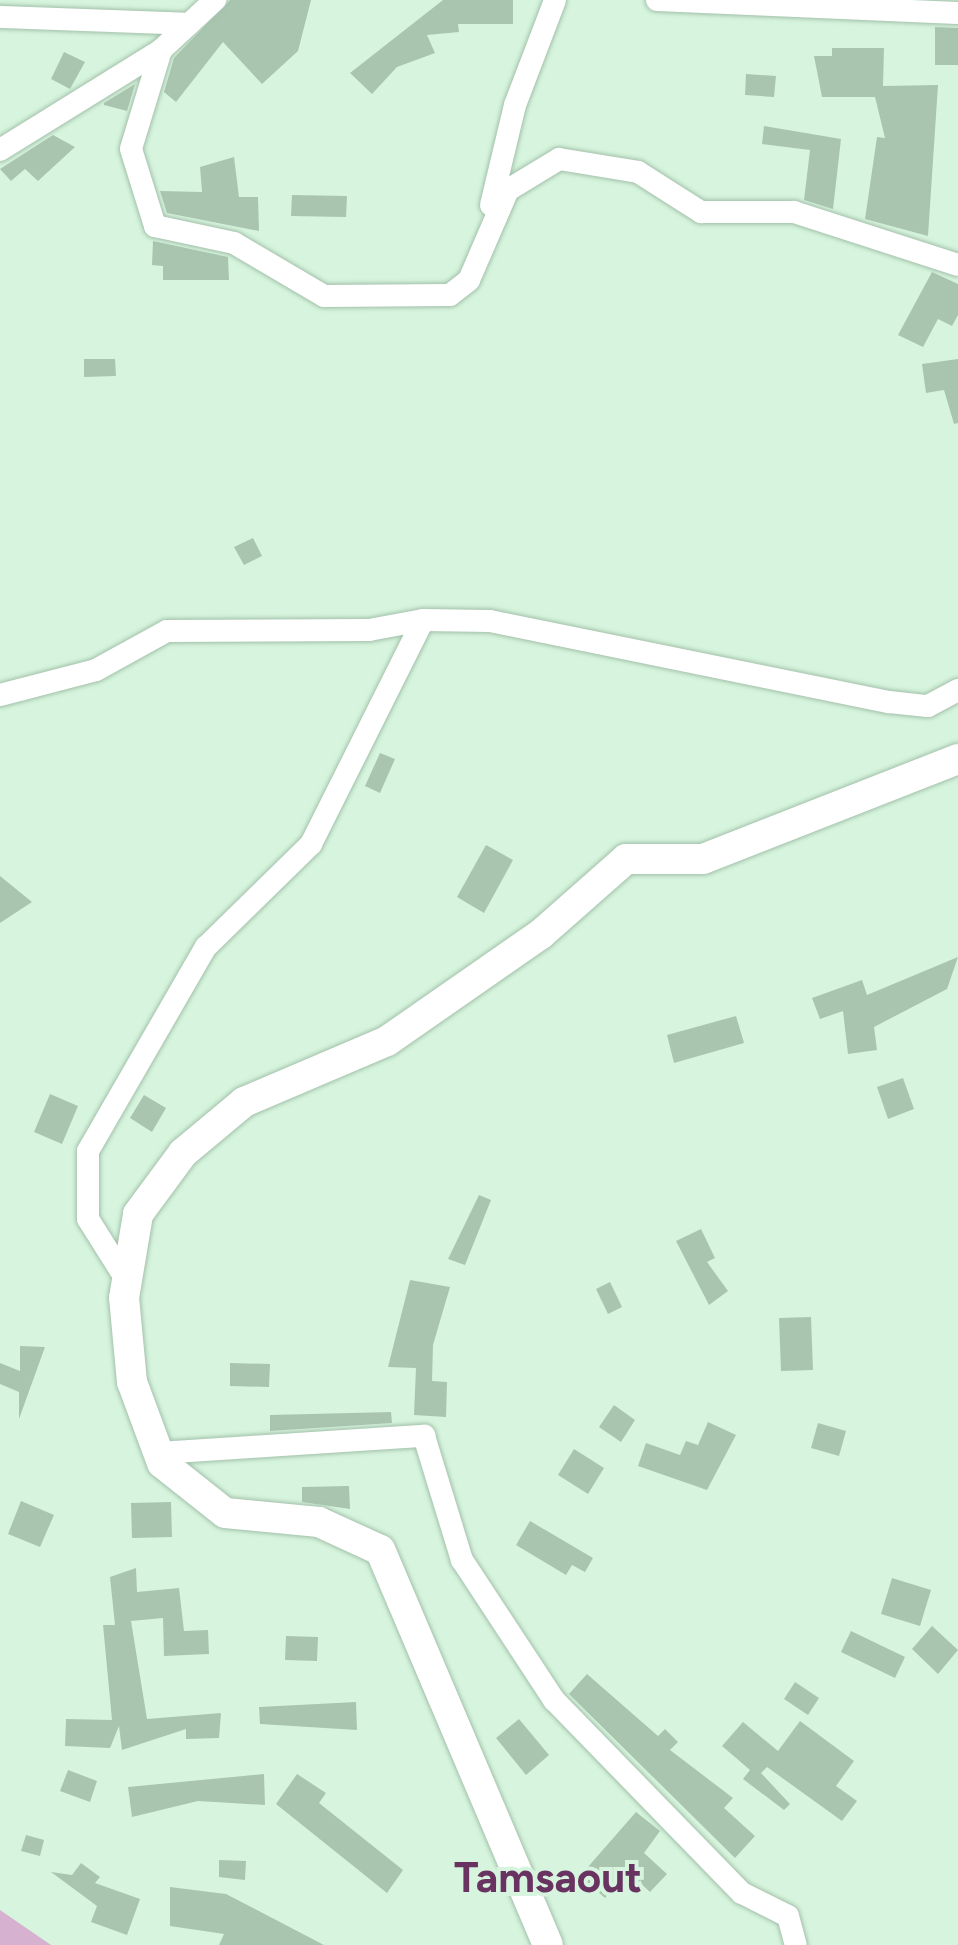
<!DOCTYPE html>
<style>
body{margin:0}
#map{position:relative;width:958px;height:1945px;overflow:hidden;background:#d7f5de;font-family:Figtree,sans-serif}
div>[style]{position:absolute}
.green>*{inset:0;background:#d7b1d0}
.building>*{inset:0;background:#a9c5af}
.roads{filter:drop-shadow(0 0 2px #a3c0aa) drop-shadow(0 0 2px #a3c0aa)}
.minor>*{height:22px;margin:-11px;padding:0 11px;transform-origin:11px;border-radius:11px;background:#fff}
.major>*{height:30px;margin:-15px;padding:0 15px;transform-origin:15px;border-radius:15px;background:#fff}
span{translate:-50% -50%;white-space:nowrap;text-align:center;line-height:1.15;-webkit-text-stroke:8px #d7f5de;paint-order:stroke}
.quarter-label{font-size:42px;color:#693361;font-weight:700}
</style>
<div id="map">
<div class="green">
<div style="clip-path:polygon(0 1910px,51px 1945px,0 1945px)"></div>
</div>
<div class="building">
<div style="clip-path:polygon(230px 0,311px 0,298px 51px,262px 84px,223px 42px,176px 102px,164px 92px,174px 58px)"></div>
<div style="clip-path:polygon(443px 0,513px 0,513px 24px,458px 24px,459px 32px,427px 35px,435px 53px,397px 67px,372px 94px,350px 73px)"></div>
<div style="clip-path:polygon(935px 27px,958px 28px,958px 65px,935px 65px)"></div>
<div style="clip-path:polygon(832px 48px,884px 48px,883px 86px,938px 85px,928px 236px,865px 219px,877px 137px,885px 138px,875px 97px,822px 97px,814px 56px,832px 56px)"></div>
<div style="clip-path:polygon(64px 52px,85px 62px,70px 89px,51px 79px)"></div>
<div style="clip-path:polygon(746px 74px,776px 76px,774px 97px,745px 95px)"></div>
<div style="clip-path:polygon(135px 84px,127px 111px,104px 105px,104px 103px)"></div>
<div style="clip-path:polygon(764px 126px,841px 139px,833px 209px,804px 200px,810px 150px,762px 144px)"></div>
<div style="clip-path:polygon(53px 135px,75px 147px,38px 181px,25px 169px,11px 181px,0 169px)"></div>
<div style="clip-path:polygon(234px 157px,239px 197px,258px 197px,259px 231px,167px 213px,160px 191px,202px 192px,200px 167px)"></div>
<div style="clip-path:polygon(292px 195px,347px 196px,346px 217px,291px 216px)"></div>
<div style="clip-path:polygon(153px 241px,228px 257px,229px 280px,163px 280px,163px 266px,152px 265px)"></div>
<div style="clip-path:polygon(932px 272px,958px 284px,958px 315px,952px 326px,938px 319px,923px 347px,898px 335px)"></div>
<div style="clip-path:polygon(84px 359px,115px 359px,116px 376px,84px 377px)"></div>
<div style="clip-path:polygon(958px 359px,958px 423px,954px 424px,944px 390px,926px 393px,922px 364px)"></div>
<div style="clip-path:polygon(253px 538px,262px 556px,244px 565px,234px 547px)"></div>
<div style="clip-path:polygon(380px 753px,395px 759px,380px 793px,365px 786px)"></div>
<div style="clip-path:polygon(486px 845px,513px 860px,484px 913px,457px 897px)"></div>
<div style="clip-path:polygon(0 876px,32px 902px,0 923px)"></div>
<div style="clip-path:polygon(958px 957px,947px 989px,874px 1027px,877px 1050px,848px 1054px,843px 1011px,820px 1019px,812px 998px,862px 980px,867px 995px)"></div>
<div style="clip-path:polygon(736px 1016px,744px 1043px,674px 1063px,667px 1035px)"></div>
<div style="clip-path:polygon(903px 1078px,914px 1109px,888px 1119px,877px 1087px)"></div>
<div style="clip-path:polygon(50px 1094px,78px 1106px,62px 1144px,34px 1132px)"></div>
<div style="clip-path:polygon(144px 1095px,166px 1108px,152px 1132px,130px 1118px)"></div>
<div style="clip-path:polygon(479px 1195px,491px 1200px,465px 1265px,448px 1259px)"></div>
<div style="clip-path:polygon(701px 1229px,715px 1258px,707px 1262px,728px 1291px,709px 1305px,676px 1241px)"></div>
<div style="clip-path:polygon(410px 1280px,450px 1287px,433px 1345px,432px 1381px,447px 1382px,446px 1417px,414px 1415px,416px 1368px,388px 1367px)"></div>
<div style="clip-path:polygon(610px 1282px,622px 1307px,608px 1314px,596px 1289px)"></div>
<div style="clip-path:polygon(811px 1317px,813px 1370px,781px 1371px,779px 1318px)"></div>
<div style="clip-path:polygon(20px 1346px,45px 1347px,19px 1419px,19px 1392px,0 1384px,0 1363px,20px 1371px)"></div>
<div style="clip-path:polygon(230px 1363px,270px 1364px,269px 1387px,230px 1386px)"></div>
<div style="clip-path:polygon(614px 1405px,635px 1420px,621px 1442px,599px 1427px)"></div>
<div style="clip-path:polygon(391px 1412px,392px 1423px,270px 1431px,270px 1415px)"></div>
<div style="clip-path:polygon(708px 1422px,736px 1435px,707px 1490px,638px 1466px,646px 1443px,680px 1455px,686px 1441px,698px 1445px)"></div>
<div style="clip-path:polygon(818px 1423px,846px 1431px,839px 1456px,811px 1448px)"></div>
<div style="clip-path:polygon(574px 1449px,604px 1468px,588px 1494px,558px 1475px)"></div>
<div style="clip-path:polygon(349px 1486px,350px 1509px,302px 1502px,302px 1487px)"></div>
<div style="clip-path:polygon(21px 1501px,54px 1515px,40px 1547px,8px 1534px)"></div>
<div style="clip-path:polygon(171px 1502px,172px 1537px,132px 1538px,131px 1503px)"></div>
<div style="clip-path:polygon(530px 1521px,593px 1558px,585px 1572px,572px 1565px,566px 1575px,516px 1545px)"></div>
<div style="clip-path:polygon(136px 1568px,137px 1592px,179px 1588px,184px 1631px,208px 1630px,209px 1654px,164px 1656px,163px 1618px,131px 1621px,147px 1719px,221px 1713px,219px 1738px,186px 1739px,186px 1729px,122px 1750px,119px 1726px,110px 1748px,65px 1746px,66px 1719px,112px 1720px,103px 1625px,115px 1625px,110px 1577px)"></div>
<div style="clip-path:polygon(892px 1578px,931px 1590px,920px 1626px,881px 1614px)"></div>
<div style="clip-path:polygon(932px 1626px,958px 1650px,938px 1674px,912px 1649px)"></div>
<div style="clip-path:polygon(851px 1631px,905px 1657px,895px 1678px,841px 1652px)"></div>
<div style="clip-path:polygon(286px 1636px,318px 1637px,317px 1661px,285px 1660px)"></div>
<div style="clip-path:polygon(587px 1674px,658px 1736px,665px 1729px,678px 1742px,670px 1750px,733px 1798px,724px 1808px,755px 1836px,735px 1858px,569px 1694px)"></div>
<div style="clip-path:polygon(795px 1682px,819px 1698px,808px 1715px,784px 1699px)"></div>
<div style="clip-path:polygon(356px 1702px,357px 1730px,260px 1724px,259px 1707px)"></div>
<div style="clip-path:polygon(519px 1719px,549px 1755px,526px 1775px,496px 1738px)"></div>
<div style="clip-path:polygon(800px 1721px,854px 1761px,836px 1786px,857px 1801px,842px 1821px,767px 1767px,761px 1773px,790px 1804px,784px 1810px,743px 1779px,750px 1770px,722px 1746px,743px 1722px,778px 1751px)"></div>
<div style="clip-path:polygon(68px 1770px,97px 1781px,90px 1802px,60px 1791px)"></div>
<div style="clip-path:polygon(264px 1774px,265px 1805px,198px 1801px,132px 1817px,128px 1787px)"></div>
<div style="clip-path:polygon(297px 1774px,326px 1793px,319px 1803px,403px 1870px,387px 1893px,276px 1804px)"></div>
<div style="clip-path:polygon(636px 1812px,660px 1831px,644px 1853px,667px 1874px,650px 1892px,628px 1872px,605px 1898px,580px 1876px)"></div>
<div style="clip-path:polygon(26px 1835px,44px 1840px,40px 1856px,21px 1851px)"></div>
<div style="clip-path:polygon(219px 1860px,246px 1861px,245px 1880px,219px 1877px)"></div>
<div style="clip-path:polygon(81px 1863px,100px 1877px,95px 1883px,140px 1899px,127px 1935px,91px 1922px,97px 1906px,51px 1872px,72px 1875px)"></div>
<div style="clip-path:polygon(170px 1887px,226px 1894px,324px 1945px,219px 1945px,224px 1934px,170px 1926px)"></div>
</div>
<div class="roads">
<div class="minor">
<div style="left:657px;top:0;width:301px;rotate:2.5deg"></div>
<div style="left:0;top:17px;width:189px;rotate:2.1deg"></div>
<div style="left:161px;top:50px;width:103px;rotate:106.9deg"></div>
<div style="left:131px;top:149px;width:81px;rotate:72.7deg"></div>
<div style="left:155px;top:226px;width:81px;rotate:12.1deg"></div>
<div style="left:234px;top:243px;width:104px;rotate:30.5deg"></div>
<div style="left:324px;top:296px;width:126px;rotate:-0.5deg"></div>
<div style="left:450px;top:295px;width:24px;rotate:-38deg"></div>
<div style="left:469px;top:280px;width:98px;rotate:-66.6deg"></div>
<div style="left:508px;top:190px;width:60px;rotate:-31.3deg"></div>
<div style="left:559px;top:159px;width:80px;rotate:9.3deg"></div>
<div style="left:638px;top:172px;width:75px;rotate:32.4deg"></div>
<div style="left:701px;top:212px;width:93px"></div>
<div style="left:794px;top:212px;width:172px;rotate:17.9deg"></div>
<div style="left:0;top:150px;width:190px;rotate:-31.8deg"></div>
<div style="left:161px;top:50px;width:74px;rotate:-42.8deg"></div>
<div style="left:491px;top:205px;width:103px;rotate:-76.5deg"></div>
<div style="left:515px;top:105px;width:112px;rotate:-69.1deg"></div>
<div style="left:0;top:695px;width:99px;rotate:-14.6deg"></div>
<div style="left:96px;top:670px;width:81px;rotate:-28.8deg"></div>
<div style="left:167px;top:631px;width:202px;rotate:-0.3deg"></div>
<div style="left:369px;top:630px;width:55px;rotate:-10.5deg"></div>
<div style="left:423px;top:620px;width:67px;rotate:0.9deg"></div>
<div style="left:490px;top:621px;width:407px;rotate:11.5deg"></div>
<div style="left:889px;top:702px;width:39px;rotate:6deg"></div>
<div style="left:928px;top:706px;width:34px;rotate:-28deg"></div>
<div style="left:127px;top:1281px;width:73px;rotate:-122.2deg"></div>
<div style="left:88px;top:1219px;width:68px;rotate:-90deg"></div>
<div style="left:88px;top:1151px;width:236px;rotate:-60deg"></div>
<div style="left:206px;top:947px;width:147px;rotate:-44.4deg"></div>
<div style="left:311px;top:844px;width:250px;rotate:-63.4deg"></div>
<div style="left:158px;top:1453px;width:267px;rotate:-3.7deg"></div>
<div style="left:424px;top:1436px;width:130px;rotate:73deg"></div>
<div style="left:462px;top:1560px;width:168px;rotate:56.7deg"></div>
<div style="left:554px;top:1700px;width:269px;rotate:45.8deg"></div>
<div style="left:742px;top:1893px;width:51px;rotate:26.6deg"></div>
<div style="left:788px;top:1916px;width:30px;rotate:75deg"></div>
</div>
<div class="major">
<div style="left:548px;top:1945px;width:429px;rotate:-113deg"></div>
<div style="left:380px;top:1550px;width:67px;rotate:-155.3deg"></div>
<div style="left:319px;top:1522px;width:94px;rotate:-174.5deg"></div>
<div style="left:225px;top:1513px;width:80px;rotate:-141.6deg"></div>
<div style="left:162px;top:1463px;width:86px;rotate:-110.3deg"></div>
<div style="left:132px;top:1382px;width:84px;rotate:-95.4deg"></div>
<div style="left:124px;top:1298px;width:85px;rotate:-80.5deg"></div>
<div style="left:138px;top:1214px;width:76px;rotate:-53.6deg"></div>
<div style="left:183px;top:1153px;width:80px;rotate:-39.9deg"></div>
<div style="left:244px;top:1102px;width:155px;rotate:-23.1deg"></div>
<div style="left:387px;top:1041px;width:188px;rotate:-34.8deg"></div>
<div style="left:541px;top:934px;width:113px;rotate:-41.4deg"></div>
<div style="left:626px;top:859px;width:77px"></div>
<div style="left:703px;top:859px;width:274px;rotate:-21.4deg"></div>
</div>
</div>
<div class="quarter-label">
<span style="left:548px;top:1878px">Tamsaout</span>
</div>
</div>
